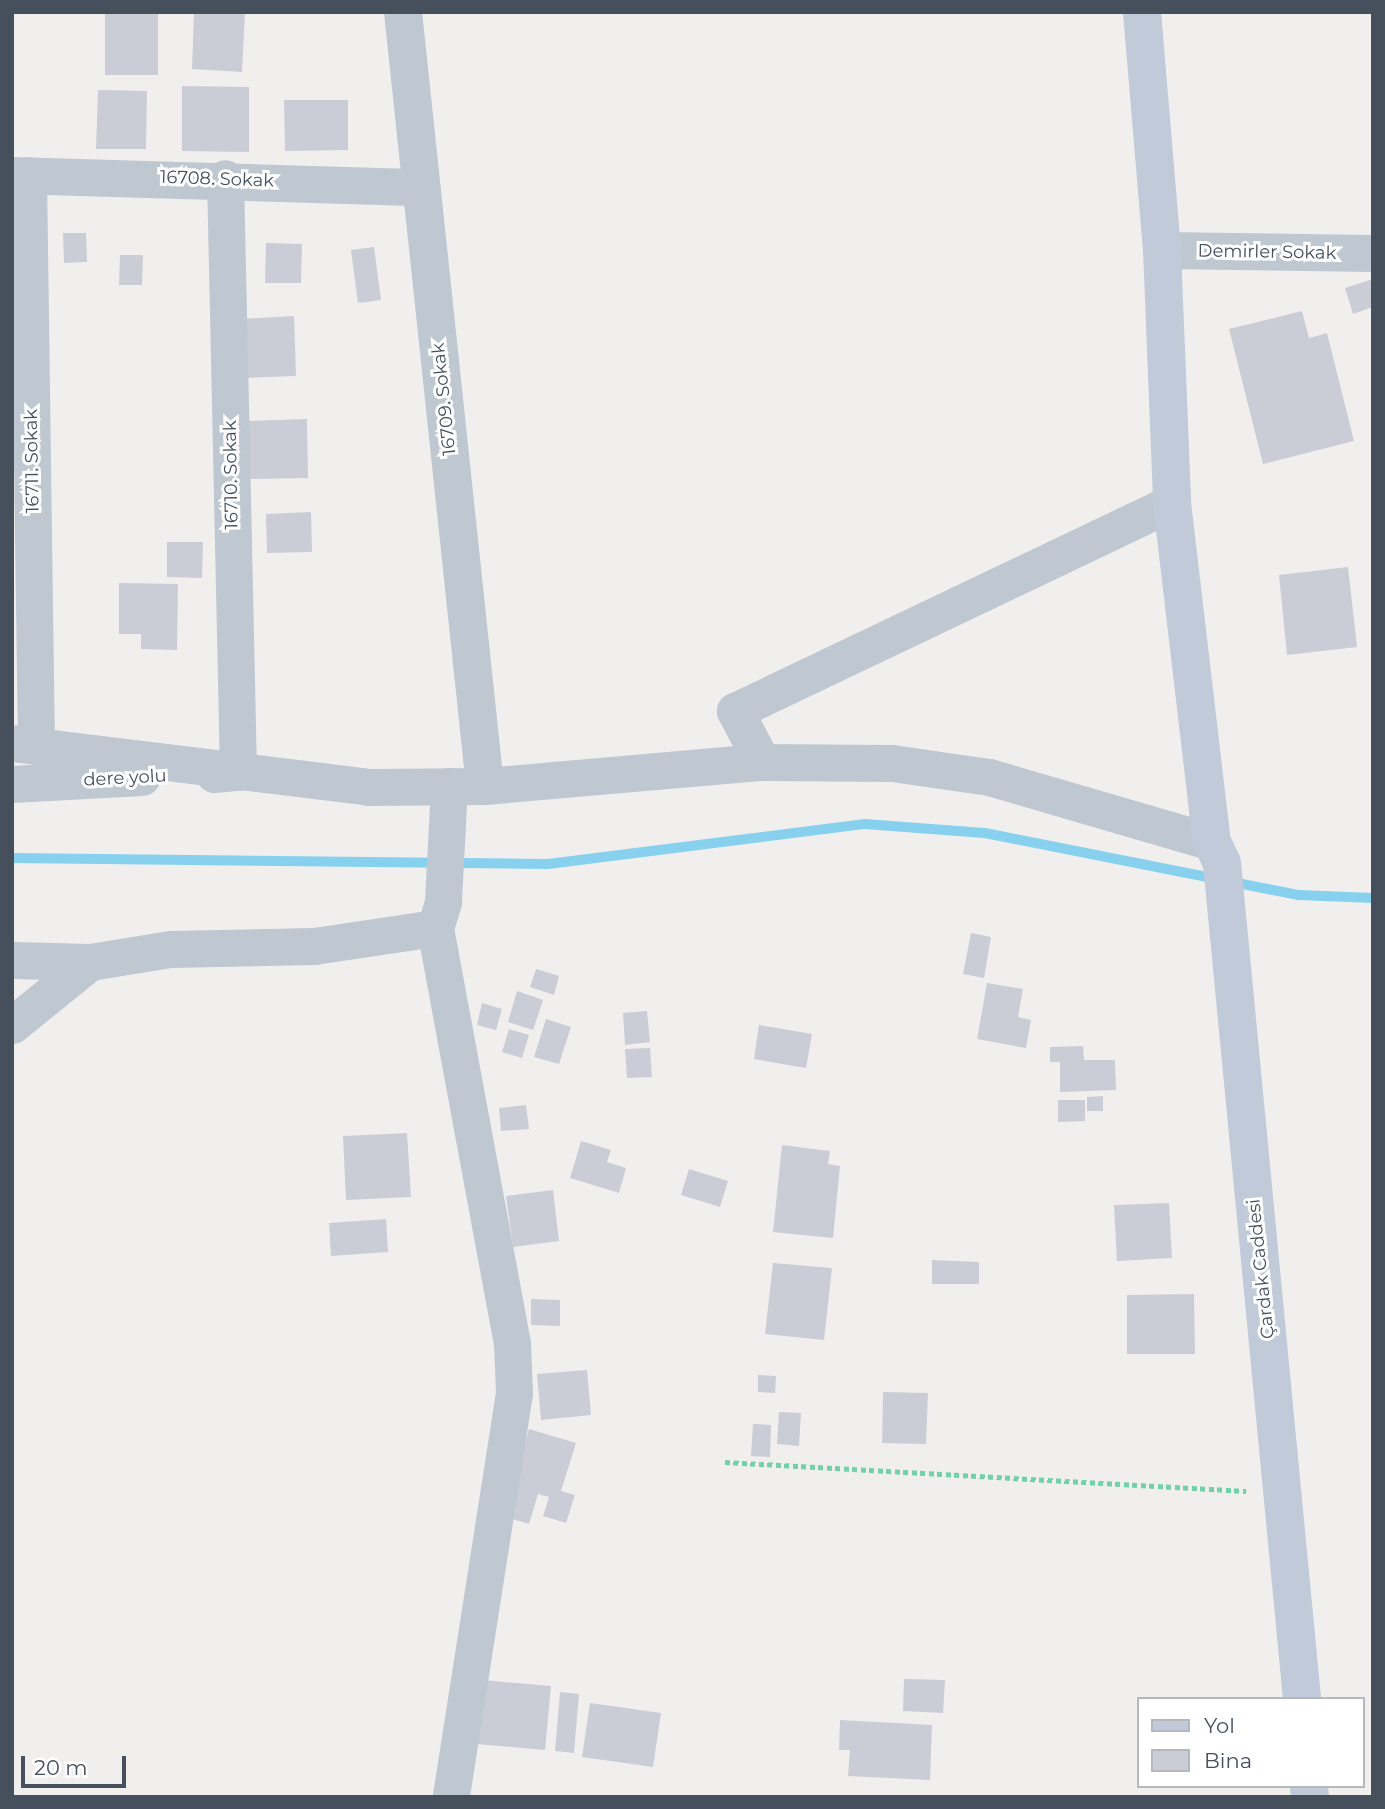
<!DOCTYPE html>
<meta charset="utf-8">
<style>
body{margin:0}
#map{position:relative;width:1385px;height:1809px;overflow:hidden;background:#f1efee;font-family:Montserrat,sans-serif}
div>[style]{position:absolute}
.stream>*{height:10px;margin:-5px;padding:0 5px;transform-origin:5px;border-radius:5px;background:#87d1ef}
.building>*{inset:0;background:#cacdd5}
.path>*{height:4.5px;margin-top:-2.25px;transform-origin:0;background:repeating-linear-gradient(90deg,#72d0aa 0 5px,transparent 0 8.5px)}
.minor>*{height:37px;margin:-18.5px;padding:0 18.5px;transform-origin:18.5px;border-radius:18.5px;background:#bfc8d1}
.tertiary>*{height:38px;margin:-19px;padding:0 19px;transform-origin:19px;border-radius:19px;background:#bfc8d1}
.secondary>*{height:38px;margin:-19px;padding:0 19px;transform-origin:19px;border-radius:19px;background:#c0cad8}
span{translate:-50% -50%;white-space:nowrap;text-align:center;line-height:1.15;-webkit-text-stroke:6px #fff;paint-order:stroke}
.street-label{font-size:18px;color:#46505d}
.frame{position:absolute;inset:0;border:14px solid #46505d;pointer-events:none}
.legend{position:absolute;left:1137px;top:1697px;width:228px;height:91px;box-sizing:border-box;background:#fff;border:2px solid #b5b9be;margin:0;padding:9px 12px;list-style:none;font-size:21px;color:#46505d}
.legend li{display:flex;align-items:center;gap:14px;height:35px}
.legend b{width:35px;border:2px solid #b5b9be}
.scale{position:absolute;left:21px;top:1756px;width:105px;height:32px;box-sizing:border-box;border:4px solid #46505d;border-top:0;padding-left:9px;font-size:21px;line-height:24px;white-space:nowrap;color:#46505d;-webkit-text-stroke:5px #fff;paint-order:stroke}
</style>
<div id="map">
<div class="stream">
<div style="left:12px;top:858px;width:536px;rotate:0.64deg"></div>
<div style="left:548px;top:864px;width:320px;rotate:-7.2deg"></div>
<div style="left:865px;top:824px;width:120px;rotate:4.3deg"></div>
<div style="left:985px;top:833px;width:320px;rotate:11.2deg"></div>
<div style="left:1299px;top:895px;width:74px;rotate:2.3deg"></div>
</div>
<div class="building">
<div style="clip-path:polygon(105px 12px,158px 12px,158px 75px,105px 75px)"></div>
<div style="clip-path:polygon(194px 12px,245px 12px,242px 72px,192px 69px)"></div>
<div style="clip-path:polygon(182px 86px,249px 87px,249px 152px,182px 151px)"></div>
<div style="clip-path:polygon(98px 90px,147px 91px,146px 149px,96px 149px)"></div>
<div style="clip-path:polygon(284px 100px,348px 100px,348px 150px,285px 151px)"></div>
<div style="clip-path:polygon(63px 233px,86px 233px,87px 262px,64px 263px)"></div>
<div style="clip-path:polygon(266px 243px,302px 244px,301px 283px,265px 283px)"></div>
<div style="clip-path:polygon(374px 247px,381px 300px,358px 303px,351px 250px)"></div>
<div style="clip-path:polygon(120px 255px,143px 255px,142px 285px,119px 285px)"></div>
<div style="clip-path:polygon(1373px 279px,1373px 307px,1353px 314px,1345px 288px)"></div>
<div style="clip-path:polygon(1302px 311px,1309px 338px,1327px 333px,1354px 441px,1263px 464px,1229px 329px)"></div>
<div style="clip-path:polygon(294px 316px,296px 376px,240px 378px,238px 319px)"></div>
<div style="clip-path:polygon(307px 419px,308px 478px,250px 479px,248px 421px)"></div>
<div style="clip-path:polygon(311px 512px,312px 552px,267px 553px,266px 514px)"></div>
<div style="clip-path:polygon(167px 542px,203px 542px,202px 578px,167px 577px)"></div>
<div style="clip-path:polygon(1348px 567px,1357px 647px,1287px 655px,1279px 575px)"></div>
<div style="clip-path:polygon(119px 583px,178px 584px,177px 650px,141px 649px,141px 634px,119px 634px)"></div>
<div style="clip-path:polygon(971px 933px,991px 937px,984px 978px,963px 974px)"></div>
<div style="clip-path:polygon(536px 969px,559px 976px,554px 995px,530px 987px)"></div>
<div style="clip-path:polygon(987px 983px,1023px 989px,1018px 1017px,1031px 1020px,1026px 1048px,977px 1039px)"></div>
<div style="clip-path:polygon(517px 991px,543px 1000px,533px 1030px,508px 1022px)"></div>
<div style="clip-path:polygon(482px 1003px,502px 1009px,496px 1030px,477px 1025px)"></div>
<div style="clip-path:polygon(647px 1011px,650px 1042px,625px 1045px,623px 1013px)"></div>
<div style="clip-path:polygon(546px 1019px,571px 1027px,559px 1064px,534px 1057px)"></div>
<div style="clip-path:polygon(759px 1025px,812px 1034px,806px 1068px,754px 1059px)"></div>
<div style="clip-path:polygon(509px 1029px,529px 1035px,522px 1058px,502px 1052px)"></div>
<div style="clip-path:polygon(1083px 1046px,1084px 1060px,1115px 1060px,1116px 1090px,1060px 1092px,1060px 1062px,1050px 1062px,1050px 1047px)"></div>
<div style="clip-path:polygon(650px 1048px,652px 1077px,627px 1078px,625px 1049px)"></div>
<div style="clip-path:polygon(1103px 1096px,1103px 1111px,1087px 1111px,1087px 1097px)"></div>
<div style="clip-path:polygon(1058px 1100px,1085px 1100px,1085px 1121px,1058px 1122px)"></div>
<div style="clip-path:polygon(526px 1105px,529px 1129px,501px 1131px,499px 1108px)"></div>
<div style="clip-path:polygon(407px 1133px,411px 1197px,346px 1200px,343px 1136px)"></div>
<div style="clip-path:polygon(581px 1141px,611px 1150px,607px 1162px,626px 1168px,619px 1193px,570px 1178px)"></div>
<div style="clip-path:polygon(782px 1145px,830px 1151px,828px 1164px,840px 1166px,833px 1238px,773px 1232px)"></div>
<div style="clip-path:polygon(689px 1169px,728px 1181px,720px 1207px,681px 1195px)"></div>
<div style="clip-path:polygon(553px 1190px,559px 1241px,513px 1247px,506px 1196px)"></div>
<div style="clip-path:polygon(1169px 1203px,1172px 1258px,1117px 1261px,1114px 1205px)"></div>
<div style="clip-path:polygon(386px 1219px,388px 1252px,331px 1256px,329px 1223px)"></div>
<div style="clip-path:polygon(932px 1260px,979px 1262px,979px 1284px,932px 1284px)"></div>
<div style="clip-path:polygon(773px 1263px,832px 1268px,824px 1340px,765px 1334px)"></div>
<div style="clip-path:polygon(1194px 1294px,1195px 1354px,1127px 1354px,1127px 1295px)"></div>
<div style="clip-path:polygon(531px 1299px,560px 1300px,560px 1326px,531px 1325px)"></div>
<div style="clip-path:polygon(587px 1370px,591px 1415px,541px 1420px,537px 1374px)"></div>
<div style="clip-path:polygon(758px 1375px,776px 1376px,775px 1393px,758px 1392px)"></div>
<div style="clip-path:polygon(883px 1392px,928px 1393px,926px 1444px,882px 1443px)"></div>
<div style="clip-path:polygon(779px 1412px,801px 1413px,799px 1446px,777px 1444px)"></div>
<div style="clip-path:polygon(753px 1424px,771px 1425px,770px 1457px,751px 1456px)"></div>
<div style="clip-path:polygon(529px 1429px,576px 1443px,561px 1491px,575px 1495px,566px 1523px,543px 1516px,549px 1497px,538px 1494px,529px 1524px,503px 1516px)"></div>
<div style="clip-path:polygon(904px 1679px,945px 1680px,943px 1713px,903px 1711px)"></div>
<div style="clip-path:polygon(483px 1680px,551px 1686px,545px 1750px,477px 1744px)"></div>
<div style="clip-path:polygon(560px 1692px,579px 1694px,574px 1753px,555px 1751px)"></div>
<div style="clip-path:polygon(590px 1703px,661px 1713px,653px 1767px,582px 1757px)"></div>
<div style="clip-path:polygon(840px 1720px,932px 1725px,930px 1780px,848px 1776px,850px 1750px,839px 1750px)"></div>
</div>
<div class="path">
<div style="left:725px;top:1462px;width:522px;rotate:3.19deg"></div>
</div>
<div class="minor">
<div style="left:12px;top:175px;width:409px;rotate:1.7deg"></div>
<div style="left:28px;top:175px;width:571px;rotate:89.2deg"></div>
<div style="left:1162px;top:250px;width:211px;rotate:0.8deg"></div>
<div style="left:12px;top:743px;width:359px;rotate:7deg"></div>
<div style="left:368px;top:787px;width:117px;rotate:-0.5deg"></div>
<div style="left:485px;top:786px;width:278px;rotate:-5deg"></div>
<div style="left:762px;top:762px;width:130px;rotate:0.4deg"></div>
<div style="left:892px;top:763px;width:98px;rotate:8.2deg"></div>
<div style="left:989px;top:777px;width:232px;rotate:16.3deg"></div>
<div style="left:762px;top:762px;width:58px;rotate:-117.9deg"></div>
<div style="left:735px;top:711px;width:484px;rotate:-25.5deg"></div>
<div style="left:214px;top:774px;width:24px;rotate:-5deg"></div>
<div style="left:238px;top:772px;width:594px;rotate:-91.25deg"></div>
<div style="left:12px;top:784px;width:130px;rotate:-3.1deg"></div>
<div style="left:449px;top:786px;width:116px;rotate:93deg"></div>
<div style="left:443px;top:902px;width:27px;rotate:107deg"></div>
<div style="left:435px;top:928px;width:422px;rotate:79.5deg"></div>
<div style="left:512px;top:1343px;width:50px;rotate:87.7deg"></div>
<div style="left:514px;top:1393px;width:409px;rotate:98.9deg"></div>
<div style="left:12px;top:960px;width:78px;rotate:1.5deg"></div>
<div style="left:12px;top:1025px;width:100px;rotate:-38.9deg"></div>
<div style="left:90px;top:962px;width:81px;rotate:-9.2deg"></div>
<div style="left:170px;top:949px;width:144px;rotate:-1.2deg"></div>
<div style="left:314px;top:946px;width:122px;rotate:-8.5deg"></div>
</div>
<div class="tertiary">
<div style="left:403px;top:12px;width:778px;rotate:83.95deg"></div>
</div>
<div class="secondary">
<div style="left:1142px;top:12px;width:239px;rotate:85.2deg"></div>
<div style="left:1162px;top:250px;width:253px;rotate:87.7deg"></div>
<div style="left:1172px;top:503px;width:341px;rotate:83.3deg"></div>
<div style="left:1212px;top:842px;width:23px;rotate:65deg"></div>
<div style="left:1222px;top:863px;width:840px;rotate:84.53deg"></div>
<div style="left:1309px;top:1786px;width:11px;rotate:85deg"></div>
</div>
<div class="street-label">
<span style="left:217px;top:179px;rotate:2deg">16708. Sokak</span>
<span style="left:1267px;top:252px;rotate:1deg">Demirler Sokak</span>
<span style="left:444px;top:399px;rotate:-96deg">16709. Sokak</span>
<span style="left:32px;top:461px;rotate:-91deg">16711. Sokak</span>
<span style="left:231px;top:475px;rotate:-91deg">16710. Sokak</span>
<span style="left:125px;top:778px;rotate:-3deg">dere yolu</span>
<span style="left:1261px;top:1269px;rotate:-96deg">Çardak Caddesi</span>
</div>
<div class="frame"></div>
<ul class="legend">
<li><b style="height:9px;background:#c0cad8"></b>Yol</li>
<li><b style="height:19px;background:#cacdd5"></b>Bina</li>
</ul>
<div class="scale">20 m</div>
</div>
